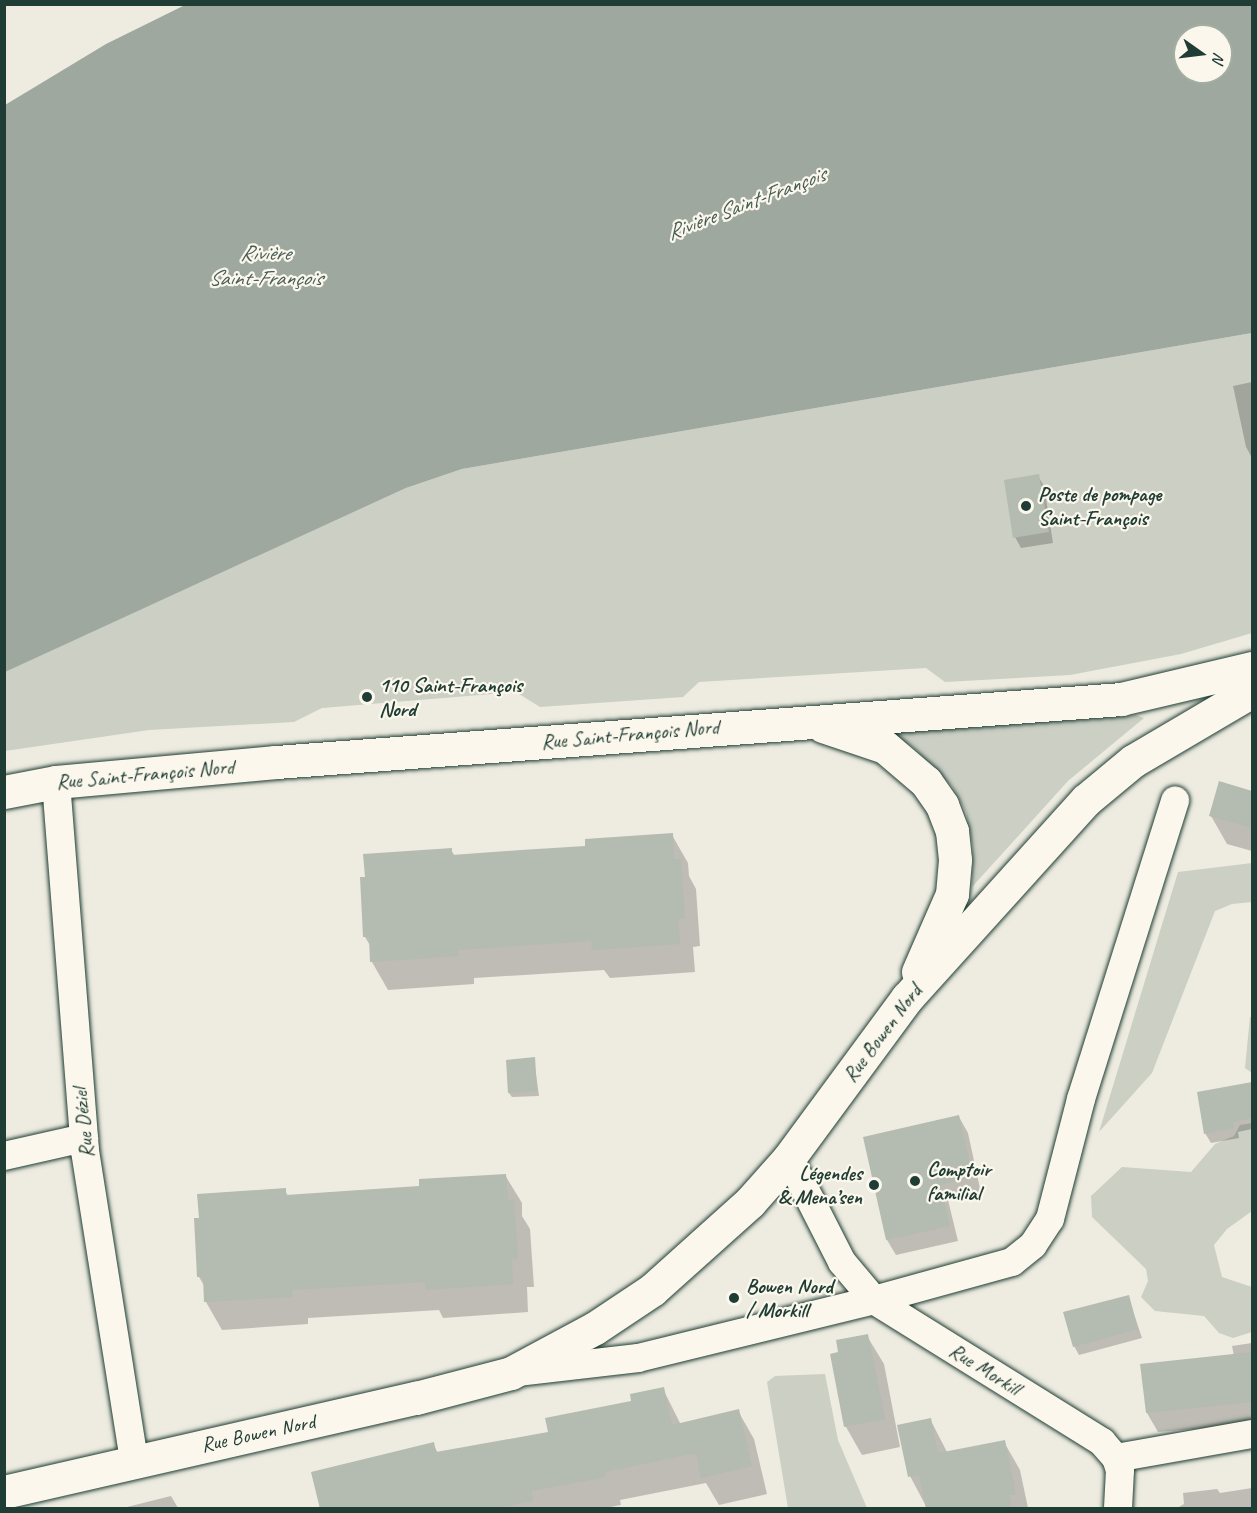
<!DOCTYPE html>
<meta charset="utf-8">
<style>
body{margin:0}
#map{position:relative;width:1257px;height:1513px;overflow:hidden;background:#eeece1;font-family:Caveat,sans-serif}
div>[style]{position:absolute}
.green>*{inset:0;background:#cbcfc4}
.water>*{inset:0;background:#9fa89f}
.shadow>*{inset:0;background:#0003}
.building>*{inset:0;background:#b4bbb0}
.roads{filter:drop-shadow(0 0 2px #1f3d34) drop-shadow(0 0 2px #1f3d34)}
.street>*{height:28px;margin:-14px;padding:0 14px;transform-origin:14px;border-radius:14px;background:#fbf7ec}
.secondary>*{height:33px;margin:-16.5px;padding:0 16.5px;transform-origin:16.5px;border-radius:16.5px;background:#fbf7ec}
.dots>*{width:16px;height:16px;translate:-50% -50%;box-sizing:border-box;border:3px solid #fbf7ec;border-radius:50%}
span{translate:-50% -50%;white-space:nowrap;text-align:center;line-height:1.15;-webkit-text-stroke:4.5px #fbf7ec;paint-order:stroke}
.poi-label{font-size:21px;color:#1f3d34;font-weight:700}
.left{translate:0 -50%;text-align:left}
.right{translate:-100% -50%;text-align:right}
.street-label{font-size:21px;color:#1f3d34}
.water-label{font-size:22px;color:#455d54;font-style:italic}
.frame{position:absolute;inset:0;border:6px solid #1f3d34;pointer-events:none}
.north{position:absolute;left:1173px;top:24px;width:60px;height:60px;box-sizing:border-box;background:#fbf7ec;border:2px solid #a3ada2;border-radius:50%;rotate:104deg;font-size:16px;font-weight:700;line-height:24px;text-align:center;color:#1f3d34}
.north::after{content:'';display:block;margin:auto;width:21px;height:27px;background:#1f3d34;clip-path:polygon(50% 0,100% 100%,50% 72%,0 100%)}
</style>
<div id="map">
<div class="green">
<div style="clip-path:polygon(1252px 333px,1252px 633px,1181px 654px,1070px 675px,945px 682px,926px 668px,699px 682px,683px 697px,540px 707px,516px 692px,322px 708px,294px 722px,149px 730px,5px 751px,4px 672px,406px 488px,462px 469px)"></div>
<div style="clip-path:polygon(1136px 715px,1144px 718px,1068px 781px,972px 887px,973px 848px,966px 812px,952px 786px,912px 746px,889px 733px)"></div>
<div style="clip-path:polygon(1252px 863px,1252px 902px,1232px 904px,1215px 911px,1152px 1073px,1099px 1132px,1178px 872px)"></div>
<div style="clip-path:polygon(1250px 1017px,1252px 1017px,1252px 1073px,1245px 1068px)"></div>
<div style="clip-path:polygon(1252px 1123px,1252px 1211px,1227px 1229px,1214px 1245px,1222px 1277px,1252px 1287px,1252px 1332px,1233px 1338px,1219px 1333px,1204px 1316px,1155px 1311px,1141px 1297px,1148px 1281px,1146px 1269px,1092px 1217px,1091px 1196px,1122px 1167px,1191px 1172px,1215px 1144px,1234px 1136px,1240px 1125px)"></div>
<div style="clip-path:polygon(825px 1374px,838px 1440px,867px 1508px,788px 1508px,767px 1382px,775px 1376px)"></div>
</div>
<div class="water">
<div style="clip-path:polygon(evenodd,185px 5px,1252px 5px,1252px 333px,462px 469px,406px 488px,5px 672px,5px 105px,106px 44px,185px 5px,1185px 36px,1221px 36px,1221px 72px,1185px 72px,1185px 36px)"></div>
</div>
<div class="shadow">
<div style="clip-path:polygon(1252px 382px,1252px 458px,1246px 447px,1233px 386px)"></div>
<div style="clip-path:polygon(1038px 476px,1044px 486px,1053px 543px,1021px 548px,1015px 537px)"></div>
<div style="clip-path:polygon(1220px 783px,1252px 792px,1252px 851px,1227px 844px,1211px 816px)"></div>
<div style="clip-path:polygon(672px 835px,688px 863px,689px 876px,696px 889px,700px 946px,693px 947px,695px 972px,610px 978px,604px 970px,474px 978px,474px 984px,388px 990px,372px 962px,371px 947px,365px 937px,451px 850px,455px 856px,587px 847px)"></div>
<div style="clip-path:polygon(534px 1059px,539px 1096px,512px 1097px,509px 1093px)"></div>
<div style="clip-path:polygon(1252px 1084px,1252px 1129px,1238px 1132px,1239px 1138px,1211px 1143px,1205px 1133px,1198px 1093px)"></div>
<div style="clip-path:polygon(959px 1117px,968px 1133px,981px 1193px,948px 1200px,958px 1241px,896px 1255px,887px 1240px,865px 1138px)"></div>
<div style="clip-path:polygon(505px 1175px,522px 1203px,522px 1216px,530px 1229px,534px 1287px,527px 1287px,528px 1312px,443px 1318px,439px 1310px,308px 1318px,308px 1324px,222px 1330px,206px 1302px,205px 1287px,199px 1277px,285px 1190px,288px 1196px,421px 1188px)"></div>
<div style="clip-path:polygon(1128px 1296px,1142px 1338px,1079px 1355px,1074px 1346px)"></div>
<div style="clip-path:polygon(867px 1336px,884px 1364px,900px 1447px,862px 1455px,846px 1427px,840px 1354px)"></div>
<div style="clip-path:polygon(1252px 1343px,1252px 1424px,1158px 1432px,1147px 1413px,1142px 1365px,1234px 1356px,1232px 1346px)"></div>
<div style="clip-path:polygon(663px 1389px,681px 1425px,738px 1411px,754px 1439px,767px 1494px,719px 1505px,706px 1483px,620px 1500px,621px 1505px,605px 1508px,321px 1508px,433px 1444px,438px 1453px,550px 1433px)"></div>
<div style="clip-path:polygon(930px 1419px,947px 1452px,1004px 1442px,1020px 1470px,1028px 1508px,927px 1508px,910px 1476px)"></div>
<div style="clip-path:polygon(1252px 1488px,1252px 1508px,1177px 1508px,1184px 1504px,1183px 1493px,1217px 1489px,1220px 1493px)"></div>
<div style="clip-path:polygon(171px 1496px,178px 1508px,123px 1508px)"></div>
</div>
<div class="building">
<div style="clip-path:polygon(1039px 474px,1049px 532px,1013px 538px,1004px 480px)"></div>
<div style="clip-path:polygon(1219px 781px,1252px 791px,1252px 828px,1209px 816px)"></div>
<div style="clip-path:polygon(673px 833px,674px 859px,681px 859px,685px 919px,678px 919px,680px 944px,592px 950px,591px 941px,458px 950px,459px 956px,370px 962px,369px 937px,363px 937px,360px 877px,365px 877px,363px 854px,452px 848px,452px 855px,521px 850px,585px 846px,585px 839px)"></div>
<div style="clip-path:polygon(535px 1057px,537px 1091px,508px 1093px,506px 1060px)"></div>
<div style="clip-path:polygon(1252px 1082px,1252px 1118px,1233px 1122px,1234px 1128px,1204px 1134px,1197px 1092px)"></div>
<div style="clip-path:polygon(959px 1115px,973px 1177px,940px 1185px,950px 1226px,886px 1240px,863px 1137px)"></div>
<div style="clip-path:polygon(506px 1174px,508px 1200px,514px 1199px,518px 1259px,512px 1259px,513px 1284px,426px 1290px,425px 1282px,292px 1290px,293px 1297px,204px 1302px,203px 1277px,197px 1277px,194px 1218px,199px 1218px,197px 1194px,286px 1188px,286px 1195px,419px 1186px,419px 1179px)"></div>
<div style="clip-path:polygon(1129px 1295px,1138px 1329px,1073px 1347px,1063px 1312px)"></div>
<div style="clip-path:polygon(868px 1334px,885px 1419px,844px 1427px,830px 1354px,838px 1352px,836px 1340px)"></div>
<div style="clip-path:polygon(1252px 1352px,1252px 1402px,1146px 1413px,1140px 1364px)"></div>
<div style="clip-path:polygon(664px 1387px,672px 1425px,739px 1409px,752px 1466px,701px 1478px,696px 1453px,605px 1472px,606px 1477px,531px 1491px,533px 1501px,493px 1509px,320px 1509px,311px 1472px,434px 1442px,436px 1452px,548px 1432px,545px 1418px,631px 1401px,630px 1394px)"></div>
<div style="clip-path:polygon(931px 1418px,938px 1453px,1005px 1440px,1016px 1495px,1009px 1495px,1012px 1509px,926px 1509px,919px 1475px,908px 1477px,897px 1425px)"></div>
</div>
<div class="roads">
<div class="street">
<div style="left:56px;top:782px;width:370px;rotate:85.5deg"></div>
<div style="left:85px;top:1151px;width:313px;rotate:81deg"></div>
<div style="left:4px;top:1156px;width:82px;rotate:-12.7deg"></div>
<div style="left:789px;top:1158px;width:117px;rotate:63deg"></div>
<div style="left:842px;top:1262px;width:50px;rotate:49.9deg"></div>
<div style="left:874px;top:1300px;width:269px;rotate:31.9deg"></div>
<div style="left:1102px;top:1442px;width:21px;rotate:49deg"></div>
<div style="left:1116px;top:1458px;width:138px;rotate:-10deg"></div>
<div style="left:517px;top:1372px;width:122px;rotate:-6.6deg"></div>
<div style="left:638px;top:1358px;width:243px;rotate:-13.8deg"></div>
<div style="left:874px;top:1300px;width:143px;rotate:-15.4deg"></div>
<div style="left:1012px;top:1262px;width:27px;rotate:-39deg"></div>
<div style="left:1033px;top:1245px;width:31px;rotate:-57deg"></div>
<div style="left:1050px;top:1219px;width:124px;rotate:-75.5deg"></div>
<div style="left:1081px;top:1099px;width:313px;rotate:-72.5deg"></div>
<div style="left:1116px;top:1458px;width:13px;rotate:72deg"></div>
<div style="left:1120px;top:1470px;width:38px;rotate:93deg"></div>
</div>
<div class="secondary">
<div style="left:823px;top:726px;width:65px;rotate:18.7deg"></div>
<div style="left:885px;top:747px;width:54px;rotate:40.5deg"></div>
<div style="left:926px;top:782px;width:28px;rotate:55deg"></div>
<div style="left:942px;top:805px;width:28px;rotate:69deg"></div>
<div style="left:952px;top:831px;width:29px;rotate:84deg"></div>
<div style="left:955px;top:860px;width:34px;rotate:95deg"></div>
<div style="left:952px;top:894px;width:85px;rotate:113.6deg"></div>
<div style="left:4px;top:792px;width:53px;rotate:-10.9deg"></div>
<div style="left:56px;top:782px;width:221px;rotate:-5.2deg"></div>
<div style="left:276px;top:762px;width:847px;rotate:-4.26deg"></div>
<div style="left:1121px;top:699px;width:135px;rotate:-13.3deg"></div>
<div style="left:4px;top:1492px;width:423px;rotate:-12.9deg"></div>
<div style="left:416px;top:1398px;width:98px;rotate:-14.7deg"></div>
<div style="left:511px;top:1373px;width:95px;rotate:-28.2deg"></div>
<div style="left:595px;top:1328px;width:69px;rotate:-33.7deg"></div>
<div style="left:652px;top:1290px;width:132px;rotate:-41.9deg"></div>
<div style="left:750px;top:1202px;width:59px;rotate:-48.4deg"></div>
<div style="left:789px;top:1158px;width:199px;rotate:-53.6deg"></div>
<div style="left:907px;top:998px;width:267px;rotate:-47.9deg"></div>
<div style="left:1086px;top:800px;width:61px;rotate:-39.7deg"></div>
<div style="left:1133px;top:761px;width:138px;rotate:-30.5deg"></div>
</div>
</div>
<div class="dots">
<div style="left:1026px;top:506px;background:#1f3d34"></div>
<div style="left:367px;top:697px;background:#1f3d34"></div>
<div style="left:915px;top:1181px;background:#1f3d34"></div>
<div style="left:874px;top:1185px;background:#1f3d34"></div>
<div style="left:734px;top:1298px;background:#1f3d34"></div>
</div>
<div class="poi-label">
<span class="left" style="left:1038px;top:506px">Poste de pompage<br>Saint-François</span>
<span class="left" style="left:379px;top:697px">110 Saint-François<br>Nord</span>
<span class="left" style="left:927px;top:1181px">Comptoir<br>familial</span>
<span class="right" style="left:862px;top:1185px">Légendes<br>&amp; Mena’sen</span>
<span class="left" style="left:746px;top:1298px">Bowen Nord<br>/ Morkill</span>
</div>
<div class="street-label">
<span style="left:630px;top:734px;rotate:-5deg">Rue Saint-François Nord</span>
<span style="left:145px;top:774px;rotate:-5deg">Rue Saint-François Nord</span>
<span style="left:882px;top:1033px;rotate:-53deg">Rue Bowen Nord</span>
<span style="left:83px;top:1123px;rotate:-96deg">Rue Déziel</span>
<span style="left:985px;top:1369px;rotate:32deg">Rue Morkill</span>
<span style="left:258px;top:1433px;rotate:-12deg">Rue Bowen Nord</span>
</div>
<div class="water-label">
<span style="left:746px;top:204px;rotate:-21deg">Rivière Saint-François</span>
<span style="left:265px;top:266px">Rivière<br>Saint-François</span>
</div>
<div class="frame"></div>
<div class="north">N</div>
</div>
